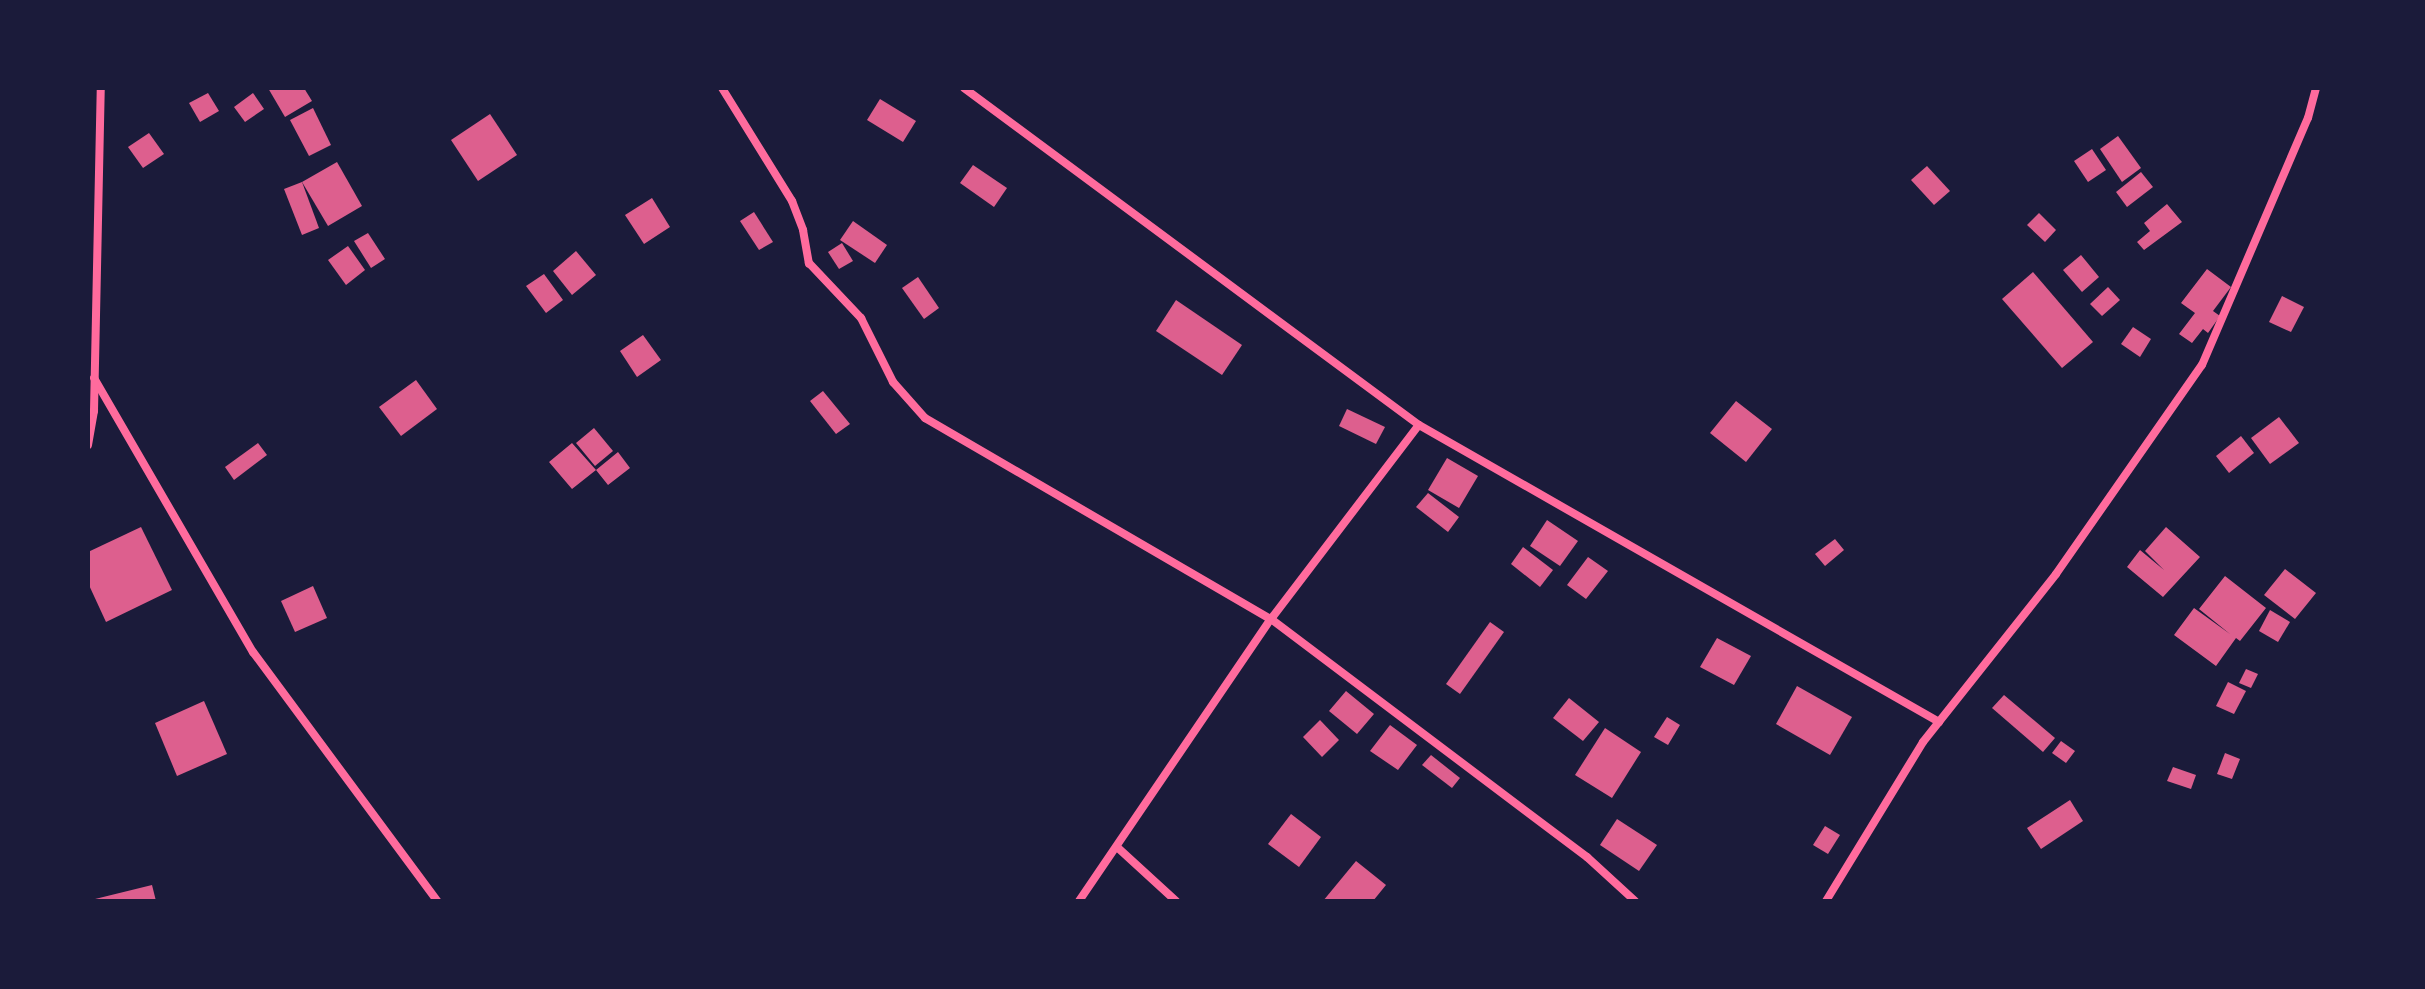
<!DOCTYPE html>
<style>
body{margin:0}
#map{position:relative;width:2425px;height:989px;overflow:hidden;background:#1b1b3a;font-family:Lato,sans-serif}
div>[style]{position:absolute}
.building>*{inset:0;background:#dd5f8e}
.minor>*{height:8px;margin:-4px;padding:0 4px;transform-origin:4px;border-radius:4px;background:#ff6b9d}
span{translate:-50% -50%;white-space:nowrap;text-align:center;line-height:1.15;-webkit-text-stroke:6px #1b1b3a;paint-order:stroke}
.frame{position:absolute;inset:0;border:90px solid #1b1b3a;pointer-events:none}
</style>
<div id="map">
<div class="building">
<div style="clip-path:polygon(268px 88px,304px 88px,312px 101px,285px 117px)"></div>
<div style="clip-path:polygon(208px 93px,219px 111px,200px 122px,189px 103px)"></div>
<div style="clip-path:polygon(253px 93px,264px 109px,245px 122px,234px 107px)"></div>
<div style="clip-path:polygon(880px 99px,916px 121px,903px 142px,867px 120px)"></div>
<div style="clip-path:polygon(313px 108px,331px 145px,309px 156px,290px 120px)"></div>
<div style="clip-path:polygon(490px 114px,517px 155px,478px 181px,451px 140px)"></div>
<div style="clip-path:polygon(149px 133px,164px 154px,143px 168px,128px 147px)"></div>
<div style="clip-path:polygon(2118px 136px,2141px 168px,2122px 182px,2100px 149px)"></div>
<div style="clip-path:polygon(2092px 149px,2106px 170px,2088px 182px,2074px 161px)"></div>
<div style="clip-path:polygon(337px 162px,362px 206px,328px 226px,302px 182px)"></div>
<div style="clip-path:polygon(973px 165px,1007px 188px,994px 207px,960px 183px)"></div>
<div style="clip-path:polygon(1927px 166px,1950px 191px,1934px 205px,1911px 180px)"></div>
<div style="clip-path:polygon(2141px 172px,2153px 187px,2127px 207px,2116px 192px)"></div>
<div style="clip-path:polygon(302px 182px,319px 228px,302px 235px,284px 189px)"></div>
<div style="clip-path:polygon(652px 198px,670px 227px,644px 244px,625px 215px)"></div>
<div style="clip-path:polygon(2167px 204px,2182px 222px,2144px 250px,2137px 242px,2150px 231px,2144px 223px)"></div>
<div style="clip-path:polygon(754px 212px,773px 242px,759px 250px,740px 221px)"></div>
<div style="clip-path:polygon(2039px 213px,2056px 230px,2045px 242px,2027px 225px)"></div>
<div style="clip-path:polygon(853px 221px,887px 245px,875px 263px,840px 240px)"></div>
<div style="clip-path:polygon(368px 233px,385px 259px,371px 268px,354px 241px)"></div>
<div style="clip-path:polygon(842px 243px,853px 261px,839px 269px,828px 252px)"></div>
<div style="clip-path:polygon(348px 246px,365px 270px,346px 285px,328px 260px)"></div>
<div style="clip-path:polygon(576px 251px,596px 275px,572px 295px,553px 271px)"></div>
<div style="clip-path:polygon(2081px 255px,2099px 277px,2082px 292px,2063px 270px)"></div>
<div style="clip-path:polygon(2207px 269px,2231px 287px,2213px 311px,2220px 316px,2208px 333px,2203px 329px,2192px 343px,2179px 334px,2195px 313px,2181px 303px)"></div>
<div style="clip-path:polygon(2033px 272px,2093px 342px,2062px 368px,2002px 299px)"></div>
<div style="clip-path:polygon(544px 274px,563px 300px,546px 313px,526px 286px)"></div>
<div style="clip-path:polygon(918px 277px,939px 308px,924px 319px,902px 288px)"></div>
<div style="clip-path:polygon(2108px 287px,2120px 300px,2102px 316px,2090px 304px)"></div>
<div style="clip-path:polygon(2282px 296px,2304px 307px,2291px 332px,2269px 322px)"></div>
<div style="clip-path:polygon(1176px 300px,1242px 345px,1222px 375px,1156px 331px)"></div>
<div style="clip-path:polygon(2133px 327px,2151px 339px,2140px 357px,2121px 344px)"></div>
<div style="clip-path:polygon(643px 335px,661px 360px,637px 377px,620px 351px)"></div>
<div style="clip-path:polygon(416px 380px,437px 409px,401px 436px,379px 407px)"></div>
<div style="clip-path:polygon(823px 391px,850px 424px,836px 434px,810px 401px)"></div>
<div style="clip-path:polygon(1736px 401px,1772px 429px,1746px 462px,1710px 433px)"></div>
<div style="clip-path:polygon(1347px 409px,1385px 427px,1376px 444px,1339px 426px)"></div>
<div style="clip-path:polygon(2279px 417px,2299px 443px,2270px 464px,2251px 438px)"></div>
<div style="clip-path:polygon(594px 428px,613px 451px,595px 466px,576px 443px)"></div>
<div style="clip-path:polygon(2241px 436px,2254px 453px,2229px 473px,2216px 456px)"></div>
<div style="clip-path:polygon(258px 443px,267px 455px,234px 480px,225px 467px)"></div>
<div style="clip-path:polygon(572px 443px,596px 470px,618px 452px,630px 468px,608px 485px,596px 470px,572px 489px,549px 462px)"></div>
<div style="clip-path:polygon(1447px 458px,1478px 476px,1459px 508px,1428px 490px)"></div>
<div style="clip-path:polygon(1428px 493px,1459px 517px,1448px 532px,1416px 507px)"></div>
<div style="clip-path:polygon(1547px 520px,1578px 541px,1560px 566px,1530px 546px)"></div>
<div style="clip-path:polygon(141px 527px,172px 590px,106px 622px,88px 583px,88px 552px)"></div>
<div style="clip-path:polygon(2166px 527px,2200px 557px,2163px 597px,2127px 567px,2140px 550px,2164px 570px,2145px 551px)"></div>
<div style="clip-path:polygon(1835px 539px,1844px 550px,1825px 566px,1815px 554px)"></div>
<div style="clip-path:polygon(1523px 547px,1553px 570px,1540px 587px,1511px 564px)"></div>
<div style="clip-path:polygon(1588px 557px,1608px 571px,1586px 599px,1567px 585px)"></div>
<div style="clip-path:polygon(2285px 569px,2316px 593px,2295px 619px,2264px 595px)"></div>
<div style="clip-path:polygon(2225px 576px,2266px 608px,2240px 641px,2236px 638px,2216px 666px,2174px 635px,2194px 608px,2230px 634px,2199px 609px)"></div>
<div style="clip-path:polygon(313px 586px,327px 618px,295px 632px,281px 601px)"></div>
<div style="clip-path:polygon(2270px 610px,2290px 622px,2278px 642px,2259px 631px)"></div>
<div style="clip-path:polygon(1490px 622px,1504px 632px,1460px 694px,1446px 684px)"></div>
<div style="clip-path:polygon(1717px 638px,1751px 656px,1734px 685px,1700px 667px)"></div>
<div style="clip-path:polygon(2246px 669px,2258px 674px,2251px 688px,2239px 683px)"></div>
<div style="clip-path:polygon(2228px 682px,2246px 691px,2234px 714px,2216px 706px)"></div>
<div style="clip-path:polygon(1797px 686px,1852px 717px,1830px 755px,1776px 724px)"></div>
<div style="clip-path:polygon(1346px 691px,1374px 714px,1357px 734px,1329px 711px)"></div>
<div style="clip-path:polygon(2004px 695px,2055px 738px,2043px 752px,1992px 708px)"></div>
<div style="clip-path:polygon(1569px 698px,1599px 722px,1583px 741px,1553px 718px)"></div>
<div style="clip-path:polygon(204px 701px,227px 754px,177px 776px,155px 723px)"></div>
<div style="clip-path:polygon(1667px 717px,1680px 725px,1668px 745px,1654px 737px)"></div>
<div style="clip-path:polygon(1320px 720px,1339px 740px,1322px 757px,1303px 737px)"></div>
<div style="clip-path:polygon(1390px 725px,1417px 745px,1398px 770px,1370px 751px)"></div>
<div style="clip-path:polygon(1605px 728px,1641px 752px,1612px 798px,1575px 775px)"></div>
<div style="clip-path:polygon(2061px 741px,2075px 751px,2066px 763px,2052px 753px)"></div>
<div style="clip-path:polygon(2225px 753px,2240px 759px,2232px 779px,2217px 774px)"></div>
<div style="clip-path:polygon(1431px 755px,1460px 778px,1452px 788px,1422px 765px)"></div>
<div style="clip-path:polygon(2173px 767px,2196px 775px,2191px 789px,2167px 781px)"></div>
<div style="clip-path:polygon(2070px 800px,2083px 821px,2041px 849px,2027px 828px)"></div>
<div style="clip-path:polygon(1291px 814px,1321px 837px,1299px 867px,1268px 844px)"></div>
<div style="clip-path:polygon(1617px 819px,1657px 845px,1639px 871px,1600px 845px)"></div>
<div style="clip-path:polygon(1825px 826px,1840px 835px,1828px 854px,1813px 845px)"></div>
<div style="clip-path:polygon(1356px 861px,1386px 885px,1373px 901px,1323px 901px)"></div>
<div style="clip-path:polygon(152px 885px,156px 901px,91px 901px,91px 900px)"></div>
</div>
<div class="minor">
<div style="left:722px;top:88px;width:133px;rotate:58.2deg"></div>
<div style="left:792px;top:201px;width:31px;rotate:69deg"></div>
<div style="left:803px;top:230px;width:34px;rotate:80deg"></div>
<div style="left:809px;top:263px;width:76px;rotate:46.6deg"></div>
<div style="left:861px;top:318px;width:72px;rotate:63.4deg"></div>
<div style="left:893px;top:382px;width:48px;rotate:48.4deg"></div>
<div style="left:925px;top:418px;width:400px;rotate:30.2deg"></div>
<div style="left:1271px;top:619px;width:396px;rotate:37deg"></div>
<div style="left:1587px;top:857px;width:65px;rotate:42.5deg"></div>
<div style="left:964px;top:88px;width:566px;rotate:36.53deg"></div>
<div style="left:94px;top:378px;width:317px;rotate:59.9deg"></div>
<div style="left:253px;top:652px;width:310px;rotate:53.5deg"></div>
<div style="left:88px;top:445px;width:35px;rotate:-80deg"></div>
<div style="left:94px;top:411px;width:323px;rotate:-88.8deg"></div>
<div style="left:1117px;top:847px;width:80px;rotate:42.5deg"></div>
<div style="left:1079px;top:901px;width:341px;rotate:-55.8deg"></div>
<div style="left:1271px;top:619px;width:244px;rotate:-52.7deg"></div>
<div style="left:1419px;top:425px;width:599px;rotate:29.73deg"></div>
<div style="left:1826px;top:901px;width:186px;rotate:-58.6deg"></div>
<div style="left:1923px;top:742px;width:214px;rotate:-51.6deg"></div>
<div style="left:2056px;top:574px;width:255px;rotate:-55.1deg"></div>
<div style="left:2202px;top:365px;width:269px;rotate:-66.8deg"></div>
<div style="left:2308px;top:118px;width:31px;rotate:-75deg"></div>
</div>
<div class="frame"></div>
</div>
